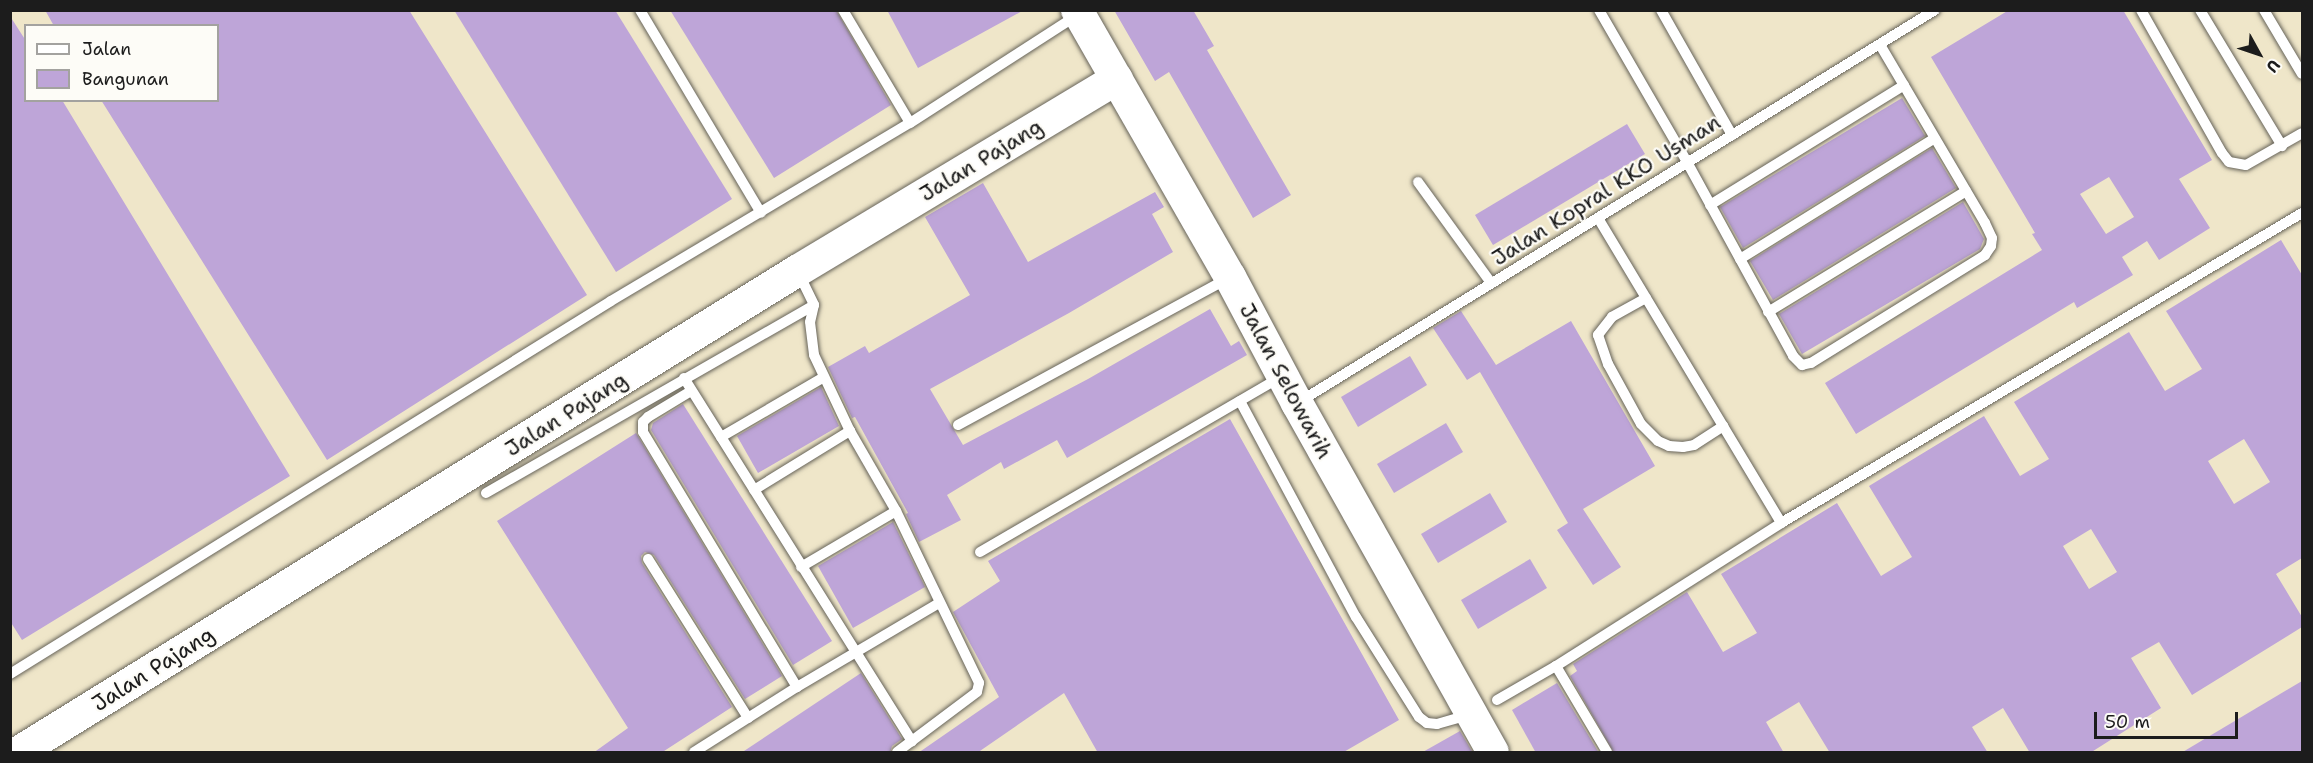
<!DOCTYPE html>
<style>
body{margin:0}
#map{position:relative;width:2313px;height:763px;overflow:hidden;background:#efe6c9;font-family:"Shantell Sans",sans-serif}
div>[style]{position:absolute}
.building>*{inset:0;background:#bea5d8}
.roads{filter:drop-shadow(0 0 2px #666359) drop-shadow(0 0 2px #666359)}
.lane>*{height:10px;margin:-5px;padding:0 5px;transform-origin:5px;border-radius:5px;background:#fff}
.secondary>*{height:32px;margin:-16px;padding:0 16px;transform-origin:16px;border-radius:16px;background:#fff}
span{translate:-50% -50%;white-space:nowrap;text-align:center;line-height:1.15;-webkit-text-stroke:4.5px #fdfcf7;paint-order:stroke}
.street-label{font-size:22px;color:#1c1c1c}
.frame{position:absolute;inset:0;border:12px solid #1c1c1c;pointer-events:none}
.legend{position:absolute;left:24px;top:24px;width:195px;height:78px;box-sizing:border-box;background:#fdfcf7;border:2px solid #a3a29f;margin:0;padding:8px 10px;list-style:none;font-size:18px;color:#1c1c1c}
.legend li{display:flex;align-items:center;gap:12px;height:30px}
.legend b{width:30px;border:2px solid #a3a29f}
.north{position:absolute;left:2229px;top:24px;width:60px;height:60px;-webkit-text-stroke:4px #fdfcf7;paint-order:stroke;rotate:130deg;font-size:16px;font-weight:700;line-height:24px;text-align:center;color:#1c1c1c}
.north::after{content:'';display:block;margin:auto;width:21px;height:27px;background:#1c1c1c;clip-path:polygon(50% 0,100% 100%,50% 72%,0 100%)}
.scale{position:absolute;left:2094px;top:712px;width:144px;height:27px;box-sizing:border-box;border:3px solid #1c1c1c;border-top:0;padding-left:8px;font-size:18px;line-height:21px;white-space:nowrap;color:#1c1c1c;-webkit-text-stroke:4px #fdfcf7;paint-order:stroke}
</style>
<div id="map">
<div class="building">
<div style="clip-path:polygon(45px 10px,409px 10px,587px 295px,327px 460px,101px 100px,218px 100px,218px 26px,54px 26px)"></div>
<div style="clip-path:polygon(454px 10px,615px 10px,732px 199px,616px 272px)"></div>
<div style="clip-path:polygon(670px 10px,836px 10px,891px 105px,774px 178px)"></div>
<div style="clip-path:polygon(887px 10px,1024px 10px,918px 68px)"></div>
<div style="clip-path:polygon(1114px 10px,1193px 10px,1214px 46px,1207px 50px,1291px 195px,1253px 218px,1169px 72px,1155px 81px)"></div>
<div style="clip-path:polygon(evenodd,2009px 10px,2123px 10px,2212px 160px,2179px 179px,2210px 228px,2159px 260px,2147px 241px,2122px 257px,2133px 275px,2077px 308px,2074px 302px,1856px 434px,1825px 383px,2042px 250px,2032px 234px,2035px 233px,1931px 57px,2009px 10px,2109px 177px,2134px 217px,2106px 234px,2080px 194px,2109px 177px)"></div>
<div style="clip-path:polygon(10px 16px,26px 41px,26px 100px,62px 100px,290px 476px,22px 640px,10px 621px)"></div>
<div style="clip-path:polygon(1902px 98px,1925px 136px,1743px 248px,1720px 207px)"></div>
<div style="clip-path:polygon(1627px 124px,1645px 154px,1493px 245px,1475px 215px)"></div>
<div style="clip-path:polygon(1932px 148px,1956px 188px,1773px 300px,1750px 261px)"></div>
<div style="clip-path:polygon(983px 183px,1028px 262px,1155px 192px,1164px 207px,1152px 214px,1173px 252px,1069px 313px,930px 389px,963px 445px,1088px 379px,1210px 309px,1231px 346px,1239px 341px,1247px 355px,1067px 458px,1057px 440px,1004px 469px,1001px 462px,947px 495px,961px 520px,919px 542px,906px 514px,908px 513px,855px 417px,852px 418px,828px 367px,865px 346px,869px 353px,970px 295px,925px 217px)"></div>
<div style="clip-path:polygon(1963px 202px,1984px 239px,1980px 249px,1802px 354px,1779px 314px)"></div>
<div style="clip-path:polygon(evenodd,2281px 240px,2302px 275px,2302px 558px,2276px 574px,2302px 617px,2302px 627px,2192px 695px,2159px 642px,2131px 658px,2161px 708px,2090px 753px,2030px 753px,2003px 708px,1972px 727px,1988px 753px,1830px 753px,1799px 702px,1766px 722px,1784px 753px,1614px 753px,1570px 676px,1577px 671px,1573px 664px,1687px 592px,1723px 652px,1757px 633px,1721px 574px,1837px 503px,1881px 576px,1912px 557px,1869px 486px,1984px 416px,2020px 476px,2049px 459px,2014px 402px,2129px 332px,2165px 391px,2202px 369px,2166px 311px,2281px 240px,2244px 439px,2270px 482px,2234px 504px,2208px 461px,2244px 439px,2281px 240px,2091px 529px,2117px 572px,2089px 589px,2063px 546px,2091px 529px)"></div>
<div style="clip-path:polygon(1461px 311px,1496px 365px,1571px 321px,1655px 466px,1583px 509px,1621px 567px,1593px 585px,1557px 530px,1568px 523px,1480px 372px,1467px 380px,1433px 328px)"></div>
<div style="clip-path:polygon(1410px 356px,1427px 385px,1358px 427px,1341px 397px)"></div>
<div style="clip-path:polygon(821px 387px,839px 426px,758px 473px,737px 436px)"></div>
<div style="clip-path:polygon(683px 404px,832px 641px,793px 665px,651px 430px,653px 423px)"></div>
<div style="clip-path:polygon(1230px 419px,1399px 720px,1342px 753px,1098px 753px,1064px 693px,977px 753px,918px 753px,999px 697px,953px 612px,1000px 581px,988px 561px)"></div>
<div style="clip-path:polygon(1446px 423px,1463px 452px,1394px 493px,1377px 464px)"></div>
<div style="clip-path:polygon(636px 433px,782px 676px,745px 699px,654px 555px,645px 552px,641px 556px,642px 563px,732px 707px,661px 753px,593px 753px,628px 728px,497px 521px)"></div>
<div style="clip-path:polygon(1490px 493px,1507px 522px,1438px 563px,1421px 534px)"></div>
<div style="clip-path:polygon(893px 522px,925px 587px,853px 628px,818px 566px)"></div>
<div style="clip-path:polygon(1530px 559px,1547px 588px,1478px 629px,1461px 600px)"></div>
<div style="clip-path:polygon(861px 673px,902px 739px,892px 746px,890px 753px,741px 753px)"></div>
<div style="clip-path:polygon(2302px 681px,2302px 753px,2181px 753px)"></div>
<div style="clip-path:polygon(1557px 683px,1599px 753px,1536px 753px,1512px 710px)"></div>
<div style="clip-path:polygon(1460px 731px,1473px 753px,1421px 753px)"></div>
</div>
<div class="roads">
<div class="lane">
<div style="left:640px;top:10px;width:236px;rotate:59.2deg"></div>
<div style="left:843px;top:10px;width:131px;rotate:59.3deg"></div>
<div style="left:1599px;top:10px;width:176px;rotate:59.9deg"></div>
<div style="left:1687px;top:162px;width:221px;rotate:61.3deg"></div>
<div style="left:1793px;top:356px;width:13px;rotate:45deg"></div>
<div style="left:1802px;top:365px;width:9px;rotate:-13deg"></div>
<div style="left:1811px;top:363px;width:205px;rotate:-31.8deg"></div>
<div style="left:1985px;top:255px;width:11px;rotate:-56deg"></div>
<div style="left:1991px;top:246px;width:8px;rotate:-83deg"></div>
<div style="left:1992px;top:238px;width:17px;rotate:-115deg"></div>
<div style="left:1985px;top:223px;width:207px;rotate:-120.5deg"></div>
<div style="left:1661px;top:10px;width:144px;rotate:60.4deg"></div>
<div style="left:2141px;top:10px;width:164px;rotate:60.5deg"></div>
<div style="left:2222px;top:153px;width:11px;rotate:52deg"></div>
<div style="left:2229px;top:162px;width:17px;rotate:10deg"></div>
<div style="left:2246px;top:165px;width:64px;rotate:-29.7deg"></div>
<div style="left:2200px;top:10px;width:159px;rotate:58.9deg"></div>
<div style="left:2264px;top:10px;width:74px;rotate:59.3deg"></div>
<div style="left:1418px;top:182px;width:125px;rotate:54.1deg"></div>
<div style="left:1710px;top:205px;width:228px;rotate:-31.7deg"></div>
<div style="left:1598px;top:218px;width:356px;rotate:59deg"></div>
<div style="left:1740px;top:259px;width:229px;rotate:-31.8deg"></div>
<div style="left:799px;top:274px;width:34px;rotate:64deg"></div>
<div style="left:814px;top:305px;width:17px;rotate:103deg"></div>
<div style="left:810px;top:322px;width:33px;rotate:83deg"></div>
<div style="left:814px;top:355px;width:84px;rotate:64.7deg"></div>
<div style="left:850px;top:431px;width:92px;rotate:60.1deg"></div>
<div style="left:896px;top:511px;width:191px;rotate:64.2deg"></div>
<div style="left:979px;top:683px;width:9px;rotate:103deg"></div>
<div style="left:977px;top:692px;width:100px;rotate:143.1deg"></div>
<div style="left:1646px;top:298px;width:39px;rotate:151deg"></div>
<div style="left:1612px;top:317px;width:23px;rotate:128deg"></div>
<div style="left:1598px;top:335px;width:31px;rotate:71deg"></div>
<div style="left:1608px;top:364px;width:68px;rotate:61.2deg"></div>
<div style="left:1641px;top:424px;width:24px;rotate:45deg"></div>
<div style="left:1658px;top:441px;width:12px;rotate:24deg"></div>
<div style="left:1669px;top:446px;width:14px;rotate:4deg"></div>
<div style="left:1683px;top:447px;width:11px;rotate:-10deg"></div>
<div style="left:1694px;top:445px;width:35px;rotate:-33deg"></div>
<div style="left:1768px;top:312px;width:232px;rotate:-31.4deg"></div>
<div style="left:684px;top:378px;width:429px;rotate:57.9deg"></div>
<div style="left:691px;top:391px;width:50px;rotate:148.8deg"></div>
<div style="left:648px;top:417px;width:7px;rotate:135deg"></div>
<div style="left:643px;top:422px;width:10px;rotate:90deg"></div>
<div style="left:643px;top:432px;width:298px;rotate:58.9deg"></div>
<div style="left:1240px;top:401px;width:245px;rotate:61.8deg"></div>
<div style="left:1356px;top:617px;width:118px;rotate:57.8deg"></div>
<div style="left:1419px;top:717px;width:10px;rotate:37deg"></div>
<div style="left:1427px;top:723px;width:10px;rotate:6deg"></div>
<div style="left:1437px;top:724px;width:33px;rotate:-16deg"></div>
<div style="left:1299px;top:402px;width:747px;rotate:-31.65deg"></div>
<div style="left:958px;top:425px;width:306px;rotate:-28.5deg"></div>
<div style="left:721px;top:437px;width:119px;rotate:-30.2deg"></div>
<div style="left:754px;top:490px;width:113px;rotate:-31.6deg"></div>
<div style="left:486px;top:493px;width:378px;rotate:-29.8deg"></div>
<div style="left:980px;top:552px;width:348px;rotate:-30.2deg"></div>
<div style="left:648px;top:559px;width:188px;rotate:57.8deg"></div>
<div style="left:801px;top:567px;width:110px;rotate:-30.5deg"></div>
<div style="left:1556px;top:666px;width:100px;rotate:59.3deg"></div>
<div style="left:10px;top:674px;width:707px;rotate:-31.83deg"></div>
<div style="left:611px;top:301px;width:348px;rotate:-30.8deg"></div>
<div style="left:910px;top:123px;width:197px;rotate:-32.8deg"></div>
<div style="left:1497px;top:700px;width:68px;rotate:-30deg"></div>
<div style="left:1556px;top:666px;width:267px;rotate:-32.4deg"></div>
<div style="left:1781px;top:523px;width:606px;rotate:-30.75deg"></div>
<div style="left:694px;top:752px;width:122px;rotate:-32.3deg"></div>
<div style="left:797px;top:687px;width:165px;rotate:-30.6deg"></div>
</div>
<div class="secondary">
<div style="left:1077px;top:10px;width:308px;rotate:60.2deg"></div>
<div style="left:1230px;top:277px;width:143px;rotate:62deg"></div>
<div style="left:1297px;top:403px;width:400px;rotate:60.7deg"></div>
<div style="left:19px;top:752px;width:915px;rotate:-31.73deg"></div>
<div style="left:797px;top:271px;width:373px;rotate:-31deg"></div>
</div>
</div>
<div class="street-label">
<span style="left:981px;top:160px;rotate:-31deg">Jalan Pajang</span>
<span style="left:1606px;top:190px;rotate:-32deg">Jalan Kopral KKO Usman</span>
<span style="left:1286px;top:381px;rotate:62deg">Jalan Selowarih</span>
<span style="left:566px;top:414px;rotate:-32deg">Jalan Pajang</span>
<span style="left:153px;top:669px;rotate:-32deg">Jalan Pajang</span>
</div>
<div class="frame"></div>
<ul class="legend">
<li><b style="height:8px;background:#fff"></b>Jalan</li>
<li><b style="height:16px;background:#bea5d8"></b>Bangunan</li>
</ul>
<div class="north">U</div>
<div class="scale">50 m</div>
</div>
